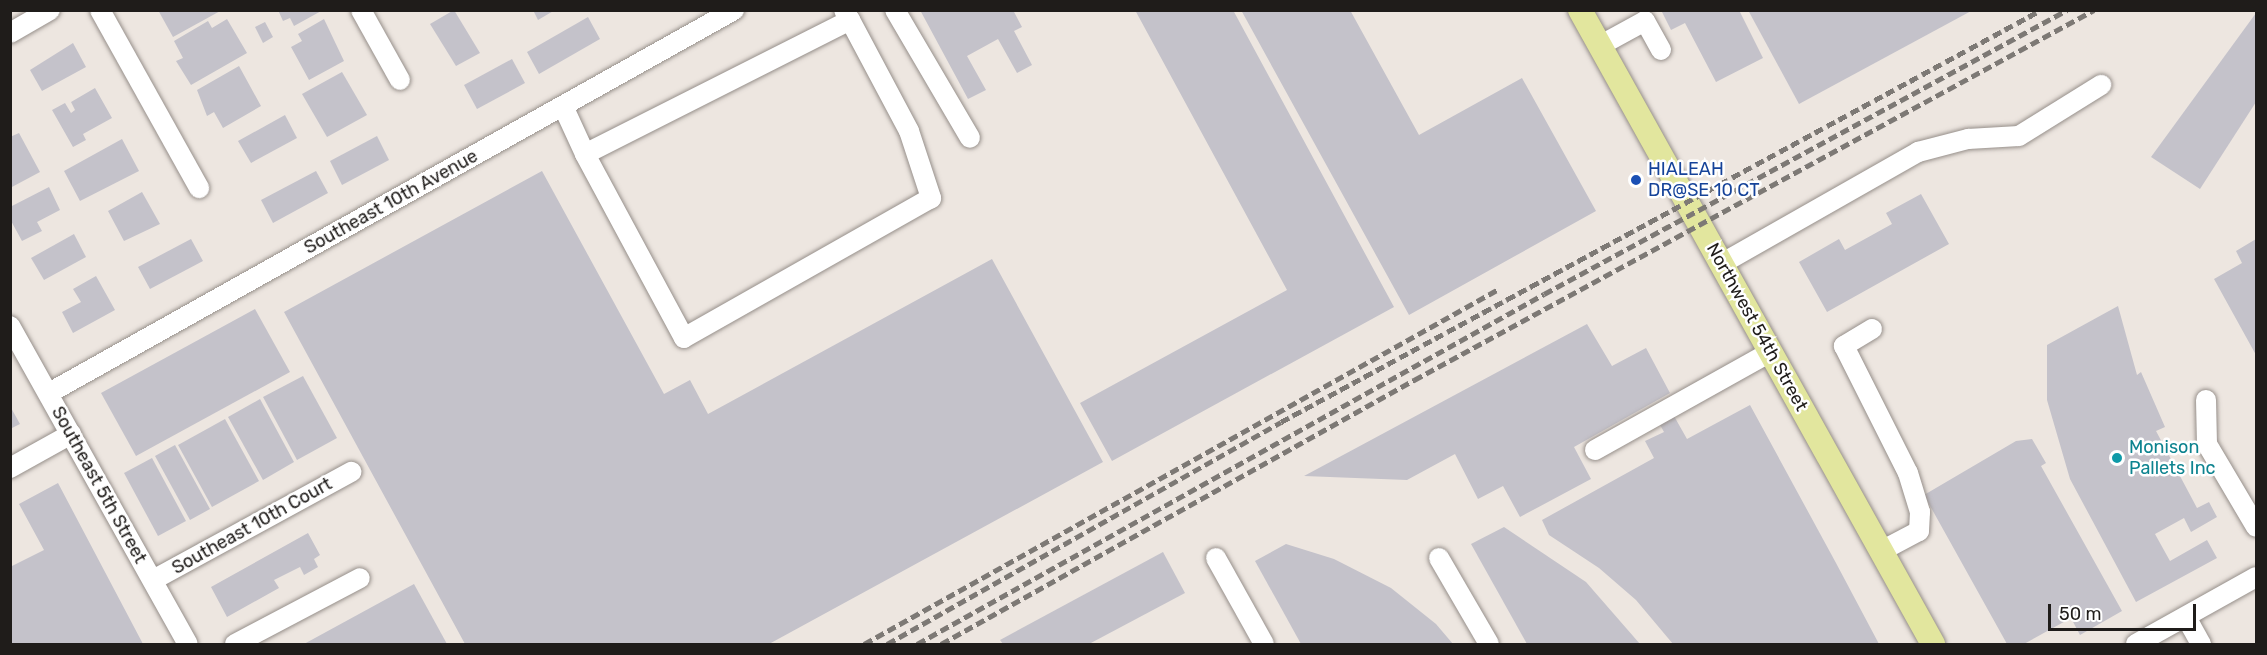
<!DOCTYPE html>
<style>
body{margin:0}
#map{position:relative;width:2267px;height:655px;overflow:hidden;background:#ede6e0;font-family:Rubik,sans-serif}
div>[style]{position:absolute}
.building>*{inset:0;background:#c4c2ca}
.roads{filter:drop-shadow(0 0 2px #968f8a) drop-shadow(0 0 2px #968f8a)}
.minor>*{height:20px;margin:-10px;padding:0 10px;transform-origin:10px;border-radius:10px;background:#fff}
.major>*{height:24px;margin:-12px;padding:0 12px;transform-origin:12px;border-radius:12px;background:#e2e69e}
.rail>*{height:4.5px;margin-top:-2.25px;transform-origin:0;background:repeating-linear-gradient(90deg,#7d7975 0 9px,transparent 0 13.5px)}
.dots>*{width:16px;height:16px;translate:-50% -50%;box-sizing:border-box;border:3px solid #fff;border-radius:50%}
span{translate:-50% -50%;white-space:nowrap;text-align:center;line-height:1.15;-webkit-text-stroke:5px #fff;paint-order:stroke}
.transit-label{font-size:18px;color:#164399}
.left{translate:0 -50%;text-align:left}
.street-label{font-size:18px;color:#1f1c1a}
.culture-label{font-size:18px;color:#0d838f}
.frame{position:absolute;inset:0;border:12px solid #1f1c1a;pointer-events:none}
.scale{position:absolute;left:2048px;top:604px;width:148px;height:27px;box-sizing:border-box;border:3px solid #1f1c1a;border-top:0;padding-left:8px;font-size:18px;line-height:21px;white-space:nowrap;color:#1f1c1a;-webkit-text-stroke:4px #fff;paint-order:stroke}
</style>
<div id="map">
<div class="building">
<div style="clip-path:polygon(158px 10px,222px 10px,173px 37px)"></div>
<div style="clip-path:polygon(278px 10px,323px 10px,294px 26px,290px 18px,283px 21px)"></div>
<div style="clip-path:polygon(454px 10px,480px 53px,456px 66px,430px 24px)"></div>
<div style="clip-path:polygon(533px 10px,555px 10px,538px 20px)"></div>
<div style="clip-path:polygon(920px 10px,1013px 10px,1022px 27px,1014px 31px,1032px 65px,1017px 73px,998px 39px,967px 56px,986px 90px,968px 99px)"></div>
<div style="clip-path:polygon(1135px 10px,1233px 10px,1394px 307px,1112px 461px,1080px 403px,1287px 290px)"></div>
<div style="clip-path:polygon(1241px 10px,1350px 10px,1419px 135px,1522px 78px,1596px 211px,1409px 315px)"></div>
<div style="clip-path:polygon(1661px 10px,1739px 10px,1763px 58px,1716px 82px,1685px 23px,1671px 30px)"></div>
<div style="clip-path:polygon(1748px 10px,1973px 10px,1799px 104px)"></div>
<div style="clip-path:polygon(2256px 13px,2256px 102px,2200px 189px,2151px 157px)"></div>
<div style="clip-path:polygon(588px 17px,600px 39px,539px 74px,527px 52px)"></div>
<div style="clip-path:polygon(227px 19px,247px 53px,191px 85px,176px 61px,183px 58px,174px 41px,208px 21px,212px 28px)"></div>
<div style="clip-path:polygon(324px 19px,344px 61px,309px 80px,291px 47px,302px 41px,298px 34px)"></div>
<div style="clip-path:polygon(265px 22px,273px 37px,263px 43px,255px 27px)"></div>
<div style="clip-path:polygon(73px 43px,86px 67px,42px 91px,30px 70px)"></div>
<div style="clip-path:polygon(512px 59px,525px 83px,477px 109px,464px 85px)"></div>
<div style="clip-path:polygon(239px 66px,261px 106px,223px 128px,214px 112px,207px 116px,197px 90px)"></div>
<div style="clip-path:polygon(342px 72px,367px 115px,327px 137px,302px 94px)"></div>
<div style="clip-path:polygon(95px 88px,112px 118px,83px 134px,86px 140px,73px 147px,52px 110px,65px 103px,71px 113px,75px 110px,71px 102px)"></div>
<div style="clip-path:polygon(285px 115px,297px 138px,251px 163px,238px 141px)"></div>
<div style="clip-path:polygon(19px 133px,40px 172px,10px 188px,10px 137px)"></div>
<div style="clip-path:polygon(377px 136px,389px 160px,342px 185px,330px 161px)"></div>
<div style="clip-path:polygon(122px 139px,139px 171px,80px 201px,64px 171px)"></div>
<div style="clip-path:polygon(316px 171px,328px 193px,273px 223px,261px 200px)"></div>
<div style="clip-path:polygon(542px 171px,664px 394px,690px 380px,708px 414px,992px 259px,1103px 462px,769px 644px,465px 644px,284px 312px)"></div>
<div style="clip-path:polygon(49px 187px,60px 210px,37px 222px,42px 231px,22px 241px,10px 219px,10px 207px)"></div>
<div style="clip-path:polygon(142px 192px,160px 224px,124px 241px,108px 211px)"></div>
<div style="clip-path:polygon(1921px 194px,1949px 244px,1827px 312px,1799px 262px,1839px 239px,1845px 250px,1892px 224px,1886px 213px)"></div>
<div style="clip-path:polygon(74px 234px,86px 257px,44px 280px,31px 258px)"></div>
<div style="clip-path:polygon(191px 239px,203px 261px,150px 289px,138px 267px)"></div>
<div style="clip-path:polygon(2256px 239px,2256px 355px,2214px 279px,2242px 263px,2236px 251px)"></div>
<div style="clip-path:polygon(96px 276px,115px 310px,73px 333px,62px 312px,81px 302px,73px 289px)"></div>
<div style="clip-path:polygon(2118px 306px,2137px 375px,2141px 372px,2165px 427px,2156px 431px,2197px 508px,2209px 502px,2217px 517px,2191px 532px,2184px 518px,2155px 534px,2170px 561px,2207px 540px,2217px 558px,2136px 602px,2070px 479px,2047px 400px,2047px 345px)"></div>
<div style="clip-path:polygon(255px 309px,290px 372px,136px 456px,101px 393px)"></div>
<div style="clip-path:polygon(1587px 324px,1612px 366px,1646px 348px,1670px 393px,1574px 447px,1591px 479px,1520px 517px,1503px 486px,1478px 499px,1455px 454px,1407px 480px,1304px 476px)"></div>
<div style="clip-path:polygon(303px 376px,337px 438px,297px 460px,263px 397px)"></div>
<div style="clip-path:polygon(260px 399px,294px 462px,263px 480px,228px 417px)"></div>
<div style="clip-path:polygon(1750px 405px,1836px 563px,1879px 644px,1673px 644px,1636px 600px,1599px 568px,1549px 535px,1542px 520px,1654px 458px,1645px 441px,1664px 432px,1659px 423px,1674px 416px,1687px 439px)"></div>
<div style="clip-path:polygon(10px 406px,20px 424px,10px 429px)"></div>
<div style="clip-path:polygon(225px 419px,259px 481px,212px 507px,178px 445px)"></div>
<div style="clip-path:polygon(2032px 439px,2046px 463px,2041px 466px,2122px 611px,2080px 635px,2071px 618px,2024px 644px,2007px 644px,1924px 495px,2016px 441px)"></div>
<div style="clip-path:polygon(175px 445px,210px 509px,190px 520px,155px 456px)"></div>
<div style="clip-path:polygon(152px 458px,186px 521px,158px 536px,124px 473px)"></div>
<div style="clip-path:polygon(58px 483px,143px 644px,10px 644px,10px 567px,44px 550px,19px 504px)"></div>
<div style="clip-path:polygon(1504px 527px,1586px 582px,1640px 644px,1527px 644px,1471px 544px)"></div>
<div style="clip-path:polygon(308px 533px,320px 555px,314px 559px,318px 567px,304px 575px,300px 567px,274px 580px,279px 588px,227px 617px,211px 587px)"></div>
<div style="clip-path:polygon(1286px 544px,1334px 559px,1391px 588px,1436px 624px,1453px 644px,1301px 644px,1255px 561px)"></div>
<div style="clip-path:polygon(1163px 552px,1185px 593px,1089px 644px,1003px 644px,1000px 640px)"></div>
<div style="clip-path:polygon(414px 584px,447px 644px,304px 644px)"></div>
</div>
<div class="roads">
<div class="minor">
<div style="left:100px;top:10px;width:204px;rotate:60.9deg"></div>
<div style="left:361px;top:10px;width:80px;rotate:60.9deg"></div>
<div style="left:844px;top:10px;width:12px;rotate:59deg"></div>
<div style="left:850px;top:20px;width:126px;rotate:62deg"></div>
<div style="left:909px;top:131px;width:71px;rotate:71.8deg"></div>
<div style="left:931px;top:198px;width:284px;rotate:150.5deg"></div>
<div style="left:684px;top:338px;width:209px;rotate:-118.3deg"></div>
<div style="left:585px;top:154px;width:297px;rotate:-26.8deg"></div>
<div style="left:895px;top:10px;width:148px;rotate:59.6deg"></div>
<div style="left:10px;top:33px;width:46px;rotate:-29.9deg"></div>
<div style="left:1601px;top:45px;width:50px;rotate:-28.6deg"></div>
<div style="left:1645px;top:21px;width:33px;rotate:61deg"></div>
<div style="left:563px;top:106px;width:53px;rotate:65.4deg"></div>
<div style="left:1721px;top:264px;width:227px;rotate:-29.6deg"></div>
<div style="left:1918px;top:152px;width:52px;rotate:-14.6deg"></div>
<div style="left:1968px;top:139px;width:51px;rotate:-3.4deg"></div>
<div style="left:2019px;top:136px;width:97px;rotate:-31.9deg"></div>
<div style="left:10px;top:326px;width:364px;rotate:60.8deg"></div>
<div style="left:1872px;top:329px;width:33px;rotate:149deg"></div>
<div style="left:1844px;top:346px;width:142px;rotate:63.3deg"></div>
<div style="left:1908px;top:473px;width:41px;rotate:72.9deg"></div>
<div style="left:1920px;top:512px;width:19px;rotate:93deg"></div>
<div style="left:1919px;top:531px;width:43px;rotate:152.2deg"></div>
<div style="left:49px;top:393px;width:785px;rotate:-29.21deg"></div>
<div style="left:2206px;top:400px;width:44px;rotate:88.7deg"></div>
<div style="left:2207px;top:444px;width:96px;rotate:59.4deg"></div>
<div style="left:1595px;top:450px;width:201px;rotate:-29.2deg"></div>
<div style="left:10px;top:468px;width:70px;rotate:-29.1deg"></div>
<div style="left:1216px;top:558px;width:98px;rotate:60.8deg"></div>
<div style="left:1439px;top:558px;width:99px;rotate:59.8deg"></div>
<div style="left:153px;top:580px;width:226px;rotate:-28.6deg"></div>
<div style="left:2186px;top:617px;width:31px;rotate:61deg"></div>
<div style="left:235px;top:644px;width:141px;rotate:-27.8deg"></div>
<div style="left:2136px;top:644px;width:137px;rotate:-29.2deg"></div>
</div>
<div class="major">
<div style="left:1580px;top:10px;width:726px;rotate:60.89deg"></div>
</div>
</div>
<div class="rail">
<div style="left:864px;top:644px;width:725px;rotate:-29.22deg"></div>
<div style="left:887px;top:644px;width:452px;rotate:-29.4deg"></div>
<div style="left:1281px;top:422px;width:864px;rotate:-28.46deg"></div>
<div style="left:917px;top:644px;width:718px;rotate:-29.17deg"></div>
<div style="left:1544px;top:294px;width:595px;rotate:-28.5deg"></div>
<div style="left:941px;top:644px;width:542px;rotate:-29.17deg"></div>
<div style="left:1414px;top:380px;width:774px;rotate:-28.55deg"></div>
</div>
<div class="dots">
<div style="left:1636px;top:180px;background:#1a4fb4"></div>
<div style="left:2117px;top:458px;background:#0f9aa8"></div>
</div>
<div class="transit-label">
<span class="left" style="left:1648px;top:180px">HIALEAH<br>DR@SE 10 CT</span>
</div>
<div class="street-label">
<span style="left:391px;top:202px;rotate:-29deg">Southeast 10th Avenue</span>
<span style="left:1757px;top:327px;rotate:61deg">Northwest 54th Street</span>
<span style="left:99px;top:485px;rotate:61deg">Southeast 5th Street</span>
<span style="left:252px;top:526px;rotate:-29deg">Southeast 10th Court</span>
</div>
<div class="culture-label">
<span class="left" style="left:2129px;top:458px">Monison<br>Pallets Inc</span>
</div>
<div class="frame"></div>
<div class="scale">50 m</div>
</div>
